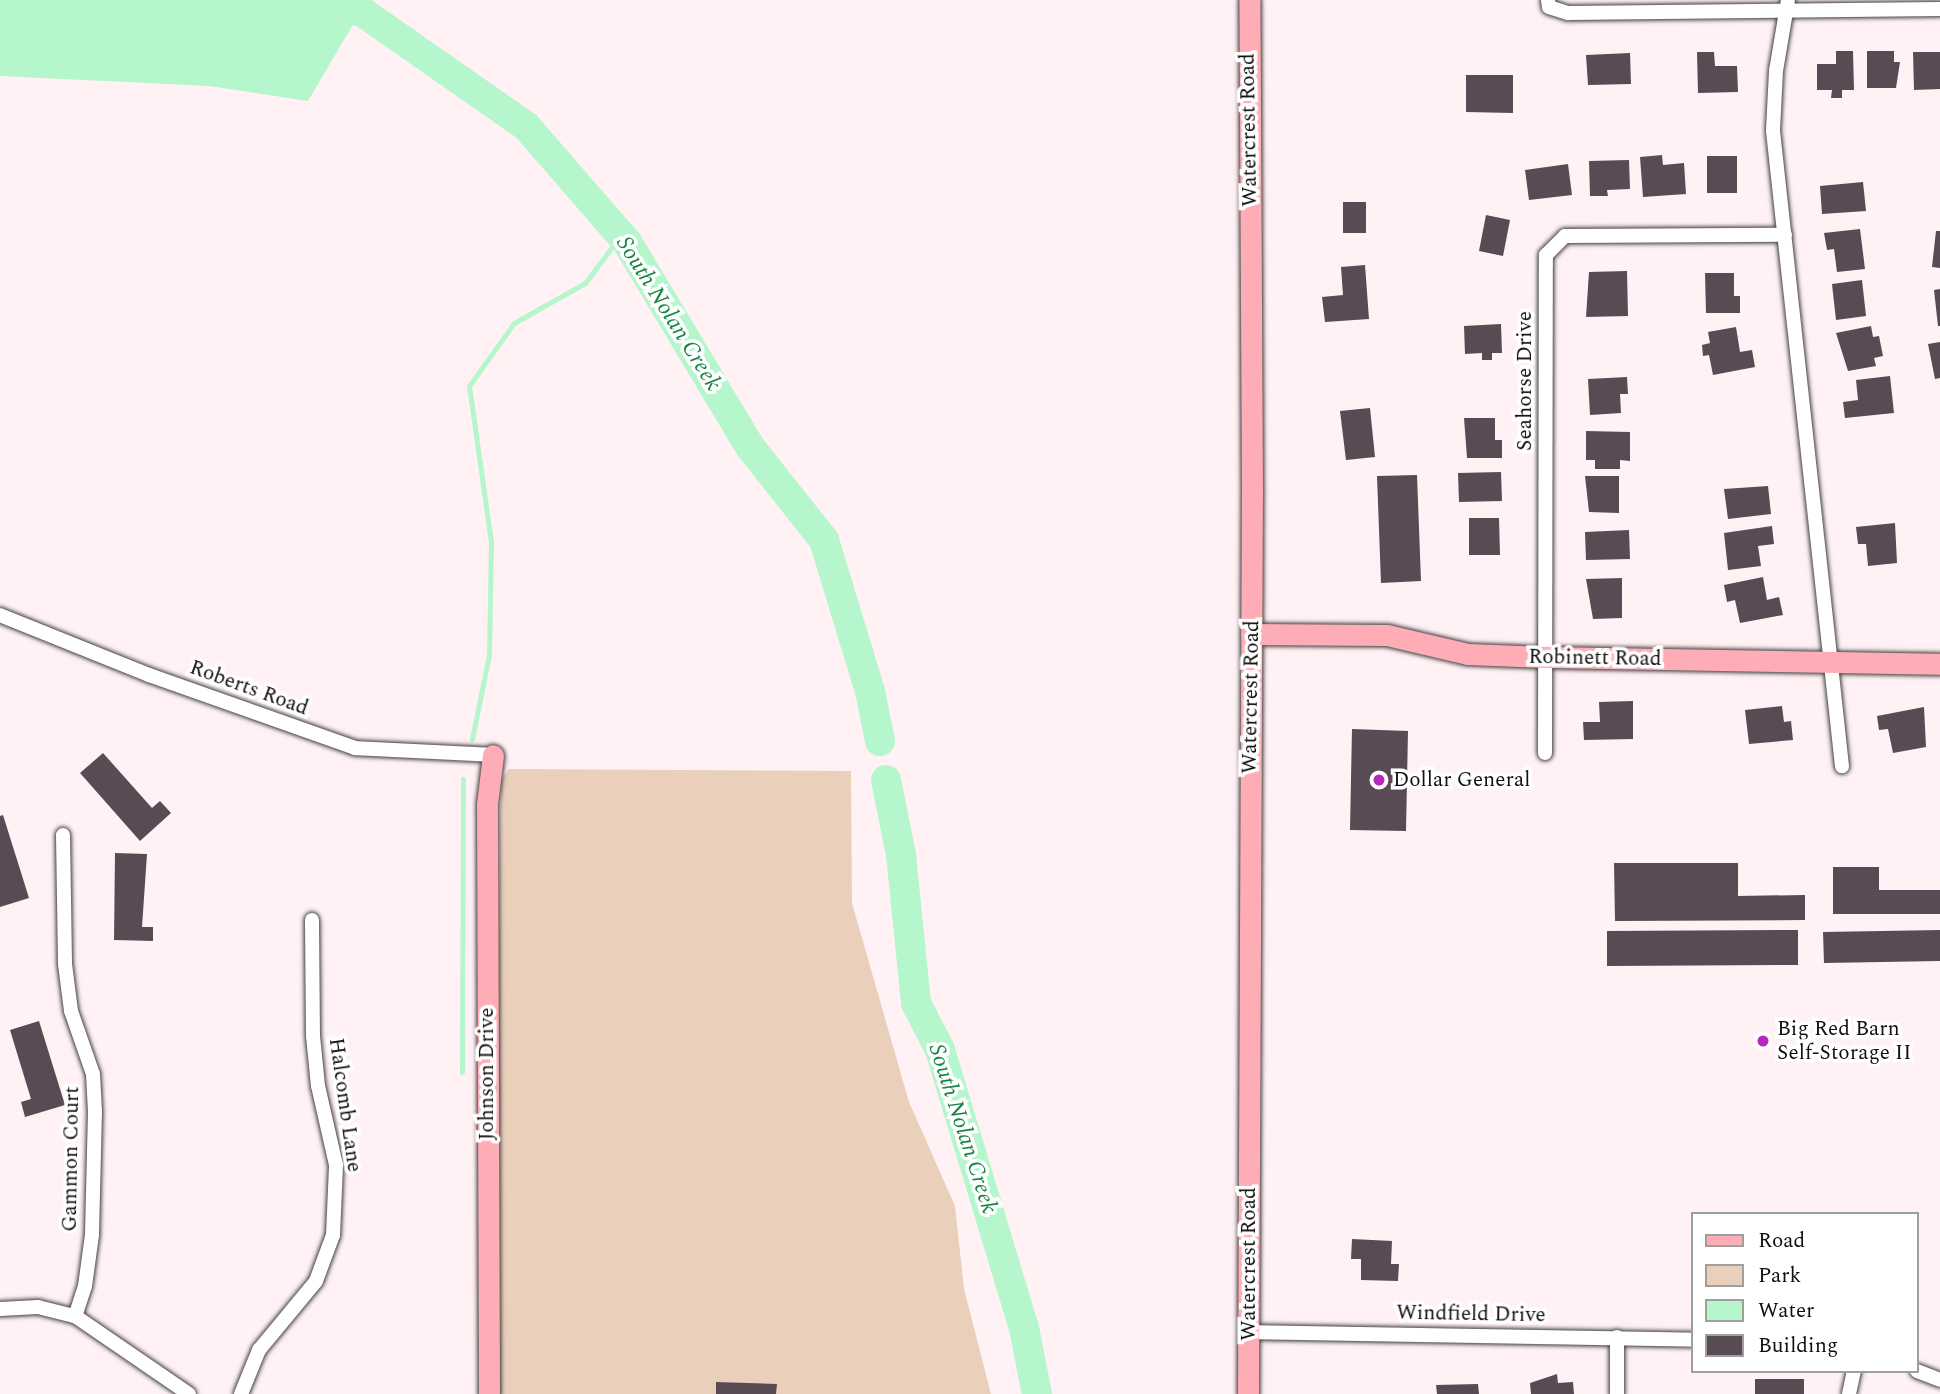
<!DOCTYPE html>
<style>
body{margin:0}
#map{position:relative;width:1940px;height:1394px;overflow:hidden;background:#fff1f4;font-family:Spectral,serif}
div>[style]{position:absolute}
.green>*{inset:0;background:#ead0ba}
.water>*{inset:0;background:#b6f6cd}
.stream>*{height:5px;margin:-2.5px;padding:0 2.5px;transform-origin:2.5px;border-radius:2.5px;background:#b6f6cd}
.river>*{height:30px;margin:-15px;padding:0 15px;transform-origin:15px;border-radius:15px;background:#b6f6cd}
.building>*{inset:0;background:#584b53}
.roads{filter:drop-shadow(0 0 2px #424242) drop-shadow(0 0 2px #424242)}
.street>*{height:14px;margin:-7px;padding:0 7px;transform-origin:7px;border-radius:7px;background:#fff}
.secondary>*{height:21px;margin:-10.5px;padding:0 10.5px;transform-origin:10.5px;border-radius:10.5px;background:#feadb7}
.dots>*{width:19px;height:19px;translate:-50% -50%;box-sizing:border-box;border:4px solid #fff;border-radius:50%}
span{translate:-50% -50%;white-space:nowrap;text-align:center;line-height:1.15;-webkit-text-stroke:7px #fff;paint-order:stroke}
.street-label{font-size:21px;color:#0f0f0f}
.poi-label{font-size:21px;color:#0f0f0f}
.left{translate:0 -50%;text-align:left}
.water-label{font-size:23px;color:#178444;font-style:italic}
.legend{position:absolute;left:1691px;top:1212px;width:228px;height:161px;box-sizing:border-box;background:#fff;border:2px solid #9f9f9f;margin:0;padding:9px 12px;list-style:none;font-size:21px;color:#0f0f0f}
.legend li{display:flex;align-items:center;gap:14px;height:35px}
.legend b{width:35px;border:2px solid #9f9f9f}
</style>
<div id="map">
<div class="green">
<div style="clip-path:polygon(509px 769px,851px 771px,852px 903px,909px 1102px,955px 1206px,964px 1289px,991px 1394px,494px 1394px,501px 780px)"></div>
</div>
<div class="water">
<div style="clip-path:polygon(0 0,356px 0,361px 11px,308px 101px,209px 86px,0 76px)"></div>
</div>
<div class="stream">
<div style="left:472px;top:739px;width:86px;rotate:-78.6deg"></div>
<div style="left:489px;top:655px;width:113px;rotate:-89deg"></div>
<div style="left:491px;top:542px;width:158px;rotate:-98deg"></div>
<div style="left:469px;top:386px;width:77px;rotate:-54.5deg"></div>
<div style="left:514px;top:323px;width:81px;rotate:-29.4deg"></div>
<div style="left:585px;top:283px;width:60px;rotate:-53.1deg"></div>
<div style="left:462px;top:1072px;width:293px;rotate:-89.8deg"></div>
</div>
<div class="river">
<div style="left:321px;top:7px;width:40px;rotate:5.7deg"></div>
<div style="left:361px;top:11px;width:201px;rotate:34.9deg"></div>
<div style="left:526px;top:126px;width:154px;rotate:49deg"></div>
<div style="left:627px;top:242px;width:240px;rotate:59deg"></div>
<div style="left:751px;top:448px;width:117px;rotate:51.6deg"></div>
<div style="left:824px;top:540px;width:158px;rotate:73.1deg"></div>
<div style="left:870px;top:691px;width:51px;rotate:78.7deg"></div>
<div style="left:886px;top:780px;width:76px;rotate:78.7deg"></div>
<div style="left:901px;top:855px;width:149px;rotate:84.2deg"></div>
<div style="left:916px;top:1003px;width:53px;rotate:62.9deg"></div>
<div style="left:940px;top:1050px;width:290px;rotate:73.2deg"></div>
<div style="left:1024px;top:1328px;width:67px;rotate:78.9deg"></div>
</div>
<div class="building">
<div style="clip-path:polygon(1836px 51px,1853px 51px,1854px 90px,1842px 90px,1842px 98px,1831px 98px,1832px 90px,1817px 90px,1817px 64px,1836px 64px)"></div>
<div style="clip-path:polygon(1867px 51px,1894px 51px,1894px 62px,1900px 62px,1896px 88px,1867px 88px)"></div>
<div style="clip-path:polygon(1697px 52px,1714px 52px,1715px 66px,1737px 66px,1738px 92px,1698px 93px)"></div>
<div style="clip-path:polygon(1913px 52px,1940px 52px,1940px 89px,1914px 90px)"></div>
<div style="clip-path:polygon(1630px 53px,1631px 84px,1588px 85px,1586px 55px)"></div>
<div style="clip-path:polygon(1466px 75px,1513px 75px,1513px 113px,1466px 112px)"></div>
<div style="clip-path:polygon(1662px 155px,1663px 165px,1684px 163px,1686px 194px,1643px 197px,1640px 157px)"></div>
<div style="clip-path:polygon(1707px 156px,1737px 156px,1737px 193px,1707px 193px)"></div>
<div style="clip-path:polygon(1629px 160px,1630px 189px,1607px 190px,1608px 196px,1590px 196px,1589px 161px)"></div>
<div style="clip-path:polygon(1568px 164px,1572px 195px,1529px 200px,1525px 170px)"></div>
<div style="clip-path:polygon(1863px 182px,1866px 211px,1822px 214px,1820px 186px)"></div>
<div style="clip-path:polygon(1343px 202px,1366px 202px,1366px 233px,1343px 233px)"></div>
<div style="clip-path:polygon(1486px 215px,1510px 220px,1503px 256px,1479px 251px)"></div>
<div style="clip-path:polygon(1860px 229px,1865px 269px,1837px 272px,1834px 249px,1827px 250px,1824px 233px)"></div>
<div style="clip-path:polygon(1936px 231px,1940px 231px,1940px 268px,1932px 267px)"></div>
<div style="clip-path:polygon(1365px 265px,1369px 319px,1325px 322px,1322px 297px,1343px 295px,1341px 267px)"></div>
<div style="clip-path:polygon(1627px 271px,1628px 316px,1586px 317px,1589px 272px)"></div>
<div style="clip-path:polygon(1705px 273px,1734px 273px,1734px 296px,1740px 296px,1740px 313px,1706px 313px)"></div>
<div style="clip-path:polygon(1862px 280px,1866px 316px,1836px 320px,1832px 284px)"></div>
<div style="clip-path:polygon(1940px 289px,1940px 326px,1938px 326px,1934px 290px)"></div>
<div style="clip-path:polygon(1501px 324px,1502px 353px,1492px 353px,1492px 360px,1482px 360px,1482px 353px,1465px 354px,1464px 326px)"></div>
<div style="clip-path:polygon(1871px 326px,1873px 337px,1879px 336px,1883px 356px,1874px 358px,1876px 366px,1848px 371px,1836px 333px)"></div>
<div style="clip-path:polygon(1736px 327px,1740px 352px,1752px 350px,1755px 367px,1713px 375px,1709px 355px,1703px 356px,1702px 345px,1710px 343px,1708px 332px)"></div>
<div style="clip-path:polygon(1940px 342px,1940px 378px,1935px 379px,1928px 344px)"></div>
<div style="clip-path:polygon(1890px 376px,1894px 413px,1845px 418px,1843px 402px,1858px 400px,1856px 380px)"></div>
<div style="clip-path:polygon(1627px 377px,1628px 394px,1620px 394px,1621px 413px,1590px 415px,1588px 379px)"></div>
<div style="clip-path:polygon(1370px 408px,1375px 457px,1346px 460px,1340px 411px)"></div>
<div style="clip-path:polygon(1464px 418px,1495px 418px,1495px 440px,1502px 440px,1502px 458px,1467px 458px)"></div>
<div style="clip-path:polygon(1586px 431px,1630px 432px,1630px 461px,1620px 460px,1620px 469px,1595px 469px,1595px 460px,1586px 460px)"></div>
<div style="clip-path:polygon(1501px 472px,1502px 501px,1459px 502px,1458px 473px)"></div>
<div style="clip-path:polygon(1417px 475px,1421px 581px,1381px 583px,1377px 476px)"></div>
<div style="clip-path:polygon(1585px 476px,1619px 476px,1619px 513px,1589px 512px)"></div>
<div style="clip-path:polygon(1768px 486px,1771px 514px,1728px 519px,1724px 489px)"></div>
<div style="clip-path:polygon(1469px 518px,1499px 518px,1500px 555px,1469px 555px)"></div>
<div style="clip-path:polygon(1895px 523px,1897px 563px,1868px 566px,1866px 544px,1858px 544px,1856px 527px)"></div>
<div style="clip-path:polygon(1772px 526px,1774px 544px,1758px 546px,1761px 566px,1728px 570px,1724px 533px)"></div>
<div style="clip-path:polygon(1629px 530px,1630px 559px,1586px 560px,1585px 532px)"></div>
<div style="clip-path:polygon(1763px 577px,1767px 600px,1779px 597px,1783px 615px,1740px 623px,1735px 600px,1727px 602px,1724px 585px)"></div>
<div style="clip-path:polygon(1622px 578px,1622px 618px,1593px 619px,1586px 579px)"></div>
<div style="clip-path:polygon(1633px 701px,1633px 739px,1584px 740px,1583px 722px,1600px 722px,1599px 702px)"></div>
<div style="clip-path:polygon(1782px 706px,1784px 722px,1791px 721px,1793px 740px,1749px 744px,1745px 710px)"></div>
<div style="clip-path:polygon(1924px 707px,1926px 747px,1893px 753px,1888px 729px,1879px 730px,1877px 716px)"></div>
<div style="clip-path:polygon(1352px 729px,1408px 731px,1406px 831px,1350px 830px)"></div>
<div style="clip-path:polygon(103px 753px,152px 808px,160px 801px,171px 813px,140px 841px,80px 773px)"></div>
<div style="clip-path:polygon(3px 815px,29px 898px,0 907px,0 816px)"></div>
<div style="clip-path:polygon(115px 853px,147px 854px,142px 927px,153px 927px,153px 941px,114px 940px)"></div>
<div style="clip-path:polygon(1614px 863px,1738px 863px,1738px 896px,1805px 895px,1805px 920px,1615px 921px)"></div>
<div style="clip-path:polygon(1833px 867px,1879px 867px,1879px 890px,1940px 890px,1940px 914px,1833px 914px)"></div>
<div style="clip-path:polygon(1798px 930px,1798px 965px,1607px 966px,1607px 931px)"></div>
<div style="clip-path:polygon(1940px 930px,1940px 961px,1824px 963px,1823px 932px)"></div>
<div style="clip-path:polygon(39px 1021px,65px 1105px,25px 1117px,21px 1102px,31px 1099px,10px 1030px)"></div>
<div style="clip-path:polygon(1352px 1239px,1392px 1241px,1391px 1264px,1399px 1264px,1398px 1281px,1361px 1280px,1361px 1259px,1351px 1259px)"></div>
<div style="clip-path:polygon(1557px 1374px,1558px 1383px,1573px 1382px,1574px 1394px,1531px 1394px,1530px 1383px)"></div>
<div style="clip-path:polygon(1755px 1379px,1804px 1379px,1804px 1394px,1755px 1394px)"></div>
<div style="clip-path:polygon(716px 1382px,777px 1384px,776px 1394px,716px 1394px)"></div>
<div style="clip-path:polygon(1478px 1384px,1479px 1394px,1437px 1394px,1436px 1385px)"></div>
</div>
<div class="roads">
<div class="street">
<div style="left:1548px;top:0;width:7px;rotate:82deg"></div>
<div style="left:1549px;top:7px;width:20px;rotate:18deg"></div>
<div style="left:1568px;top:13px;width:372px;rotate:-0.6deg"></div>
<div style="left:1788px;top:0;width:72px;rotate:99.6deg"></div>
<div style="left:1776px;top:71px;width:60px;rotate:92.9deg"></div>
<div style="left:1773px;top:131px;width:639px;rotate:83.8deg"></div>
<div style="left:0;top:615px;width:161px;rotate:21.9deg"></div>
<div style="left:149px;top:675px;width:219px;rotate:19.5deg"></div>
<div style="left:355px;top:748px;width:138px;rotate:2.9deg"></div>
<div style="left:1545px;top:753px;width:498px;rotate:-89.9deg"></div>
<div style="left:1546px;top:255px;width:27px;rotate:-45deg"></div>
<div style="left:1565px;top:236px;width:220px;rotate:-0.3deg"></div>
<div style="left:63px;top:835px;width:129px;rotate:89.1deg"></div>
<div style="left:65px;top:964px;width:47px;rotate:82.7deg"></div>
<div style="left:71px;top:1011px;width:67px;rotate:70.8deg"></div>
<div style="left:93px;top:1074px;width:37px;rotate:87deg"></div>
<div style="left:95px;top:1111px;width:124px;rotate:91.4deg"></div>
<div style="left:92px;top:1235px;width:51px;rotate:97.8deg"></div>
<div style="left:85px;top:1286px;width:32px;rotate:108deg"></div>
<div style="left:0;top:1309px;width:38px;rotate:-3deg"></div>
<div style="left:38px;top:1307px;width:38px;rotate:14deg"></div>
<div style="left:75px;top:1316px;width:138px;rotate:34.4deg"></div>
<div style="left:1249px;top:1332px;width:444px;rotate:1deg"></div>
<div style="left:1617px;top:1337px;width:57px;rotate:90deg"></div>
<div style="left:1917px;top:1371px;width:25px;rotate:21deg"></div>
<div style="left:241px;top:1394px;width:48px;rotate:-67.8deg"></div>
<div style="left:259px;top:1350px;width:89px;rotate:-50.4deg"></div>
<div style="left:316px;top:1281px;width:49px;rotate:-69.7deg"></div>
<div style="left:333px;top:1235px;width:70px;rotate:-87.5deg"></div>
<div style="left:336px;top:1165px;width:81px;rotate:-102.8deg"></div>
<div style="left:318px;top:1086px;width:50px;rotate:-95.7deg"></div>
<div style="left:313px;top:1036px;width:116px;rotate:-90.5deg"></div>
<div style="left:1849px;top:1394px;width:24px;rotate:-78deg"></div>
</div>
<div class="secondary">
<div style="left:1251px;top:634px;width:136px;rotate:0.4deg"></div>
<div style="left:1387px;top:635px;width:83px;rotate:13.2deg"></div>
<div style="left:1468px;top:654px;width:77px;rotate:2.2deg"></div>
<div style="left:1545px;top:657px;width:395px;rotate:1deg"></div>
<div style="left:489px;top:1394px;width:590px;rotate:-90.19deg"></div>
<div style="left:487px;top:804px;width:49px;rotate:-83deg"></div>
<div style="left:1248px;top:1394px;width:900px;rotate:-89.75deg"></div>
<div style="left:1252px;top:494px;width:494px;rotate:-90.3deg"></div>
</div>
</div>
<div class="dots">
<div style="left:1379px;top:780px;background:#b527bf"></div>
<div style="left:1763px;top:1041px;background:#b527bf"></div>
</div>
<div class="street-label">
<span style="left:1249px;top:130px;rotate:-91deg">Watercrest Road</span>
<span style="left:1525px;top:381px;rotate:-90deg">Seahorse Drive</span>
<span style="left:1595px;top:658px;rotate:1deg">Robinett Road</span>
<span style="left:249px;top:688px;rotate:20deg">Roberts Road</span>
<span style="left:1251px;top:697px;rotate:-89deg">Watercrest Road</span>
<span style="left:487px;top:1074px;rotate:-90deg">Johnson Drive</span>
<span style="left:345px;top:1105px;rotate:82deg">Halcomb Lane</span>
<span style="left:71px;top:1159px;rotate:-89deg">Gammon Court</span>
<span style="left:1249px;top:1264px;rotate:-90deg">Watercrest Road</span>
<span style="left:1471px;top:1314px;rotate:1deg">Windfield Drive</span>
</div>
<div class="poi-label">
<span class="left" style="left:1393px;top:780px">Dollar General</span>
<span class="left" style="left:1777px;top:1041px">Big Red Barn<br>Self-Storage II</span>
</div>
<div class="water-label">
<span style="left:668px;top:314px;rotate:58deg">South Nolan Creek</span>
<span style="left:962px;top:1129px;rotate:72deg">South Nolan Creek</span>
</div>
<ul class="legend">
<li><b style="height:9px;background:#feadb7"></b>Road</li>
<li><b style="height:19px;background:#ead0ba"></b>Park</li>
<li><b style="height:19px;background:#b6f6cd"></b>Water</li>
<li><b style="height:19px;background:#584b53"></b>Building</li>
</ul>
</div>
